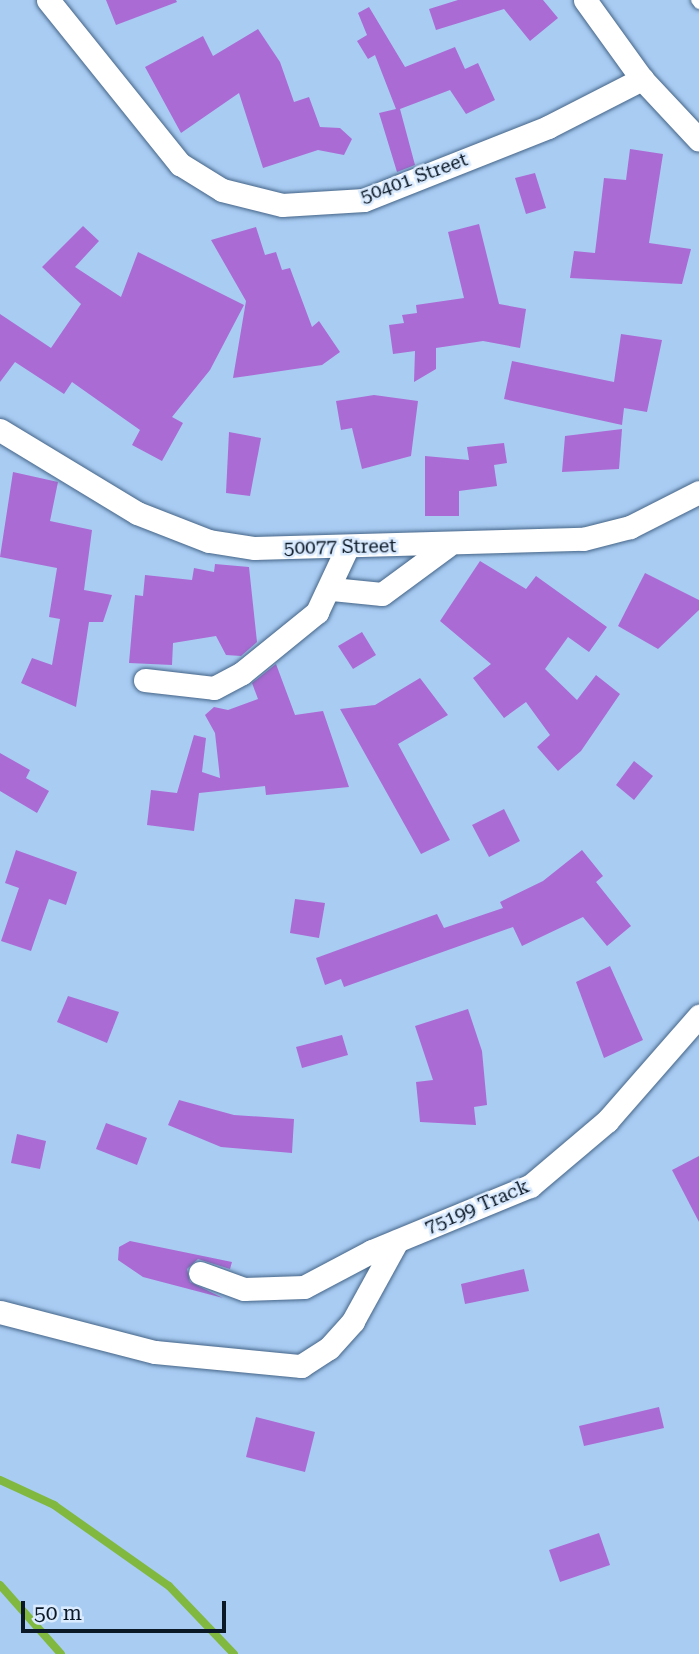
<!DOCTYPE html>
<style>
body{margin:0}
#map{position:relative;width:699px;height:1654px;overflow:hidden;background:#a9ccf3;font-family:"Roboto Serif",serif}
div>[style]{position:absolute}
.stream>*{height:8px;margin:-4px;padding:0 4px;transform-origin:4px;border-radius:4px;background:#81b940}
.building>*{inset:0;background:#ab6bd4}
.roads{filter:drop-shadow(0 0 2px #456587) drop-shadow(0 0 2px #456587)}
.lane>*{height:10px;margin:-5px;padding:0 5px;transform-origin:5px;border-radius:5px;background:#fff}
.street>*{height:23px;margin:-11.5px;padding:0 11.5px;transform-origin:11.5px;border-radius:11.5px;background:#fff}
span{translate:-50% -50%;white-space:nowrap;text-align:center;line-height:1.15;-webkit-text-stroke:5px #daebff;paint-order:stroke}
.street-label{font-size:19px;color:#0b1826}
.scale{position:absolute;left:21px;top:1601px;width:205px;height:32px;box-sizing:border-box;border:4px solid #0b1826;border-top:0;padding-left:9px;font-size:21px;line-height:24px;white-space:nowrap;color:#0b1826;-webkit-text-stroke:5px #daebff;paint-order:stroke}
</style>
<div id="map">
<div class="stream">
<div style="left:0;top:1480px;width:60px;rotate:24.8deg"></div>
<div style="left:54px;top:1505px;width:141px;rotate:35.2deg"></div>
<div style="left:169px;top:1586px;width:94px;rotate:46.3deg"></div>
<div style="left:0;top:1585px;width:92px;rotate:48.5deg"></div>
</div>
<div class="building">
<div style="clip-path:polygon(106px 0,176px 0,177px 2px,116px 25px)"></div>
<div style="clip-path:polygon(458px 0,543px 0,558px 18px,530px 41px,504px 9px,436px 30px,429px 9px)"></div>
<div style="clip-path:polygon(369px 7px,405px 67px,455px 47px,465px 69px,478px 63px,495px 100px,466px 114px,450px 90px,400px 109px,415px 165px,397px 172px,379px 113px,396px 109px,375px 55px,368px 59px,357px 41px,367px 35px,358px 13px)"></div>
<div style="clip-path:polygon(258px 29px,280px 62px,294px 102px,309px 97px,320px 127px,340px 128px,352px 139px,344px 155px,318px 150px,263px 168px,239px 93px,181px 133px,145px 67px,203px 36px,213px 56px)"></div>
<div style="clip-path:polygon(630px 149px,663px 154px,649px 243px,691px 249px,682px 284px,570px 278px,574px 251px,595px 253px,604px 178px,626px 180px)"></div>
<div style="clip-path:polygon(535px 173px,546px 208px,526px 214px,515px 178px)"></div>
<div style="clip-path:polygon(479px 224px,499px 304px,526px 309px,520px 348px,483px 341px,436px 348px,436px 369px,414px 382px,415px 351px,393px 354px,389px 325px,404px 323px,402px 315px,417px 313px,416px 305px,464px 298px,448px 232px)"></div>
<div style="clip-path:polygon(83px 226px,99px 241px,75px 267px,121px 297px,138px 252px,244px 305px,210px 370px,172px 417px,183px 423px,162px 461px,132px 445px,140px 430px,72px 382px,64px 394px,15px 362px,0 382px,0 314px,51px 348px,81px 304px,42px 267px)"></div>
<div style="clip-path:polygon(256px 227px,265px 255px,276px 252px,282px 270px,290px 268px,312px 327px,319px 321px,340px 352px,322px 365px,233px 378px,246px 301px,211px 240px)"></div>
<div style="clip-path:polygon(621px 334px,662px 340px,647px 412px,624px 408px,622px 425px,504px 399px,512px 361px,614px 382px)"></div>
<div style="clip-path:polygon(374px 395px,418px 401px,411px 456px,362px 469px,352px 428px,341px 430px,336px 401px)"></div>
<div style="clip-path:polygon(622px 429px,619px 469px,562px 472px,565px 436px)"></div>
<div style="clip-path:polygon(229px 432px,261px 438px,250px 496px,226px 493px)"></div>
<div style="clip-path:polygon(504px 443px,507px 463px,494px 465px,497px 486px,459px 491px,459px 516px,425px 516px,425px 456px,469px 460px,467px 447px)"></div>
<div style="clip-path:polygon(13px 472px,58px 482px,50px 521px,92px 530px,84px 590px,112px 595px,103px 622px,89px 622px,76px 707px,21px 683px,32px 658px,52px 665px,60px 619px,49px 617px,57px 568px,0 557px)"></div>
<div style="clip-path:polygon(480px 561px,526px 589px,536px 576px,607px 627px,589px 652px,568px 637px,545px 669px,577px 700px,596px 675px,620px 694px,581px 751px,558px 771px,537px 747px,550px 735px,526px 702px,504px 718px,473px 678px,491px 664px,440px 621px)"></div>
<div style="clip-path:polygon(215px 564px,249px 567px,257px 642px,241px 656px,226px 655px,216px 636px,173px 643px,172px 665px,129px 663px,135px 595px,143px 596px,145px 575px,192px 580px,194px 568px,214px 572px)"></div>
<div style="clip-path:polygon(645px 573px,699px 600px,699px 610px,658px 649px,618px 626px)"></div>
<div style="clip-path:polygon(362px 632px,376px 655px,353px 669px,338px 646px)"></div>
<div style="clip-path:polygon(276px 664px,295px 715px,323px 711px,349px 787px,266px 795px,265px 786px,199px 793px,194px 831px,147px 825px,151px 790px,177px 793px,194px 735px,206px 738px,202px 772px,220px 778px,215px 733px,205px 715px,214px 707px,228px 710px,258px 699px,252px 683px)"></div>
<div style="clip-path:polygon(420px 678px,448px 715px,398px 744px,450px 840px,421px 854px,340px 709px,375px 705px)"></div>
<div style="clip-path:polygon(0 753px,30px 770px,26px 778px,49px 791px,37px 813px,0 791px)"></div>
<div style="clip-path:polygon(634px 761px,653px 776px,634px 800px,616px 785px)"></div>
<div style="clip-path:polygon(504px 809px,520px 841px,489px 857px,472px 825px)"></div>
<div style="clip-path:polygon(16px 850px,77px 872px,66px 905px,49px 899px,31px 951px,1px 941px,19px 888px,5px 883px)"></div>
<div style="clip-path:polygon(582px 850px,603px 876px,596px 882px,631px 926px,607px 946px,583px 917px,522px 946px,513px 927px,344px 987px,341px 979px,325px 985px,316px 958px,437px 914px,444px 928px,503px 908px,500px 902px,543px 881px)"></div>
<div style="clip-path:polygon(295px 899px,325px 903px,319px 938px,290px 933px)"></div>
<div style="clip-path:polygon(610px 966px,643px 1040px,604px 1058px,576px 982px)"></div>
<div style="clip-path:polygon(68px 996px,119px 1012px,107px 1043px,57px 1022px)"></div>
<div style="clip-path:polygon(468px 1009px,482px 1051px,487px 1105px,474px 1107px,476px 1125px,420px 1122px,416px 1082px,433px 1080px,415px 1026px)"></div>
<div style="clip-path:polygon(342px 1035px,348px 1055px,302px 1068px,296px 1047px)"></div>
<div style="clip-path:polygon(179px 1100px,234px 1115px,294px 1119px,292px 1153px,221px 1147px,168px 1125px)"></div>
<div style="clip-path:polygon(106px 1123px,147px 1138px,137px 1165px,96px 1149px)"></div>
<div style="clip-path:polygon(17px 1134px,46px 1141px,40px 1169px,11px 1163px)"></div>
<div style="clip-path:polygon(699px 1156px,699px 1222px,672px 1170px)"></div>
<div style="clip-path:polygon(130px 1241px,232px 1262px,230px 1269px,198px 1259px,187px 1269px,190px 1282px,223px 1298px,143px 1277px,118px 1260px,119px 1247px)"></div>
<div style="clip-path:polygon(524px 1269px,529px 1291px,465px 1304px,461px 1284px)"></div>
<div style="clip-path:polygon(659px 1407px,664px 1428px,584px 1446px,579px 1426px)"></div>
<div style="clip-path:polygon(256px 1417px,315px 1432px,305px 1472px,246px 1457px)"></div>
<div style="clip-path:polygon(599px 1533px,610px 1565px,560px 1582px,549px 1550px)"></div>
</div>
<div class="roads">
<div class="lane">
<div style="left:696px;top:0;width:5px;rotate:53deg"></div>
</div>
<div class="street">
<div style="left:48px;top:0;width:211px;rotate:51.2deg"></div>
<div style="left:180px;top:164px;width:49px;rotate:31.8deg"></div>
<div style="left:222px;top:190px;width:62px;rotate:14deg"></div>
<div style="left:282px;top:205px;width:82px;rotate:-3.5deg"></div>
<div style="left:364px;top:200px;width:198px;rotate:-21.6deg"></div>
<div style="left:548px;top:127px;width:106px;rotate:-27.1deg"></div>
<div style="left:585px;top:0;width:97px;rotate:54.2deg"></div>
<div style="left:642px;top:79px;width:83px;rotate:46.9deg"></div>
<div style="left:0;top:430px;width:160px;rotate:31.2deg"></div>
<div style="left:137px;top:513px;width:77px;rotate:21.3deg"></div>
<div style="left:209px;top:541px;width:46px;rotate:8.8deg"></div>
<div style="left:254px;top:548px;width:329px;rotate:-1.6deg"></div>
<div style="left:583px;top:539px;width:49px;rotate:-14.3deg"></div>
<div style="left:630px;top:527px;width:77px;rotate:-26.9deg"></div>
<div style="left:332px;top:589px;width:50px;rotate:5.7deg"></div>
<div style="left:382px;top:594px;width:81px;rotate:-36.4deg"></div>
<div style="left:145px;top:680px;width:69px;rotate:6.6deg"></div>
<div style="left:214px;top:688px;width:32px;rotate:-28deg"></div>
<div style="left:242px;top:673px;width:97px;rotate:-39.1deg"></div>
<div style="left:317px;top:612px;width:71px;rotate:-64.9deg"></div>
<div style="left:200px;top:1273px;width:47px;rotate:20deg"></div>
<div style="left:244px;top:1289px;width:60px;rotate:-1.9deg"></div>
<div style="left:304px;top:1287px;width:77px;rotate:-27.9deg"></div>
<div style="left:372px;top:1251px;width:171px;rotate:-22.4deg"></div>
<div style="left:530px;top:1186px;width:101px;rotate:-40.2deg"></div>
<div style="left:607px;top:1121px;width:140px;rotate:-48.8deg"></div>
<div style="left:0;top:1312px;width:160px;rotate:14.5deg"></div>
<div style="left:155px;top:1352px;width:147px;rotate:5.5deg"></div>
<div style="left:301px;top:1366px;width:33px;rotate:-33deg"></div>
<div style="left:329px;top:1348px;width:36px;rotate:-48deg"></div>
<div style="left:353px;top:1321px;width:91px;rotate:-61.2deg"></div>
</div>
</div>
<div class="street-label">
<span style="left:414px;top:178px;rotate:-20deg">50401 Street</span>
<span style="left:340px;top:547px;rotate:-1deg">50077 Street</span>
<span style="left:477px;top:1207px;rotate:-23deg">75199 Track</span>
</div>
<div class="scale">50 m</div>
</div>
